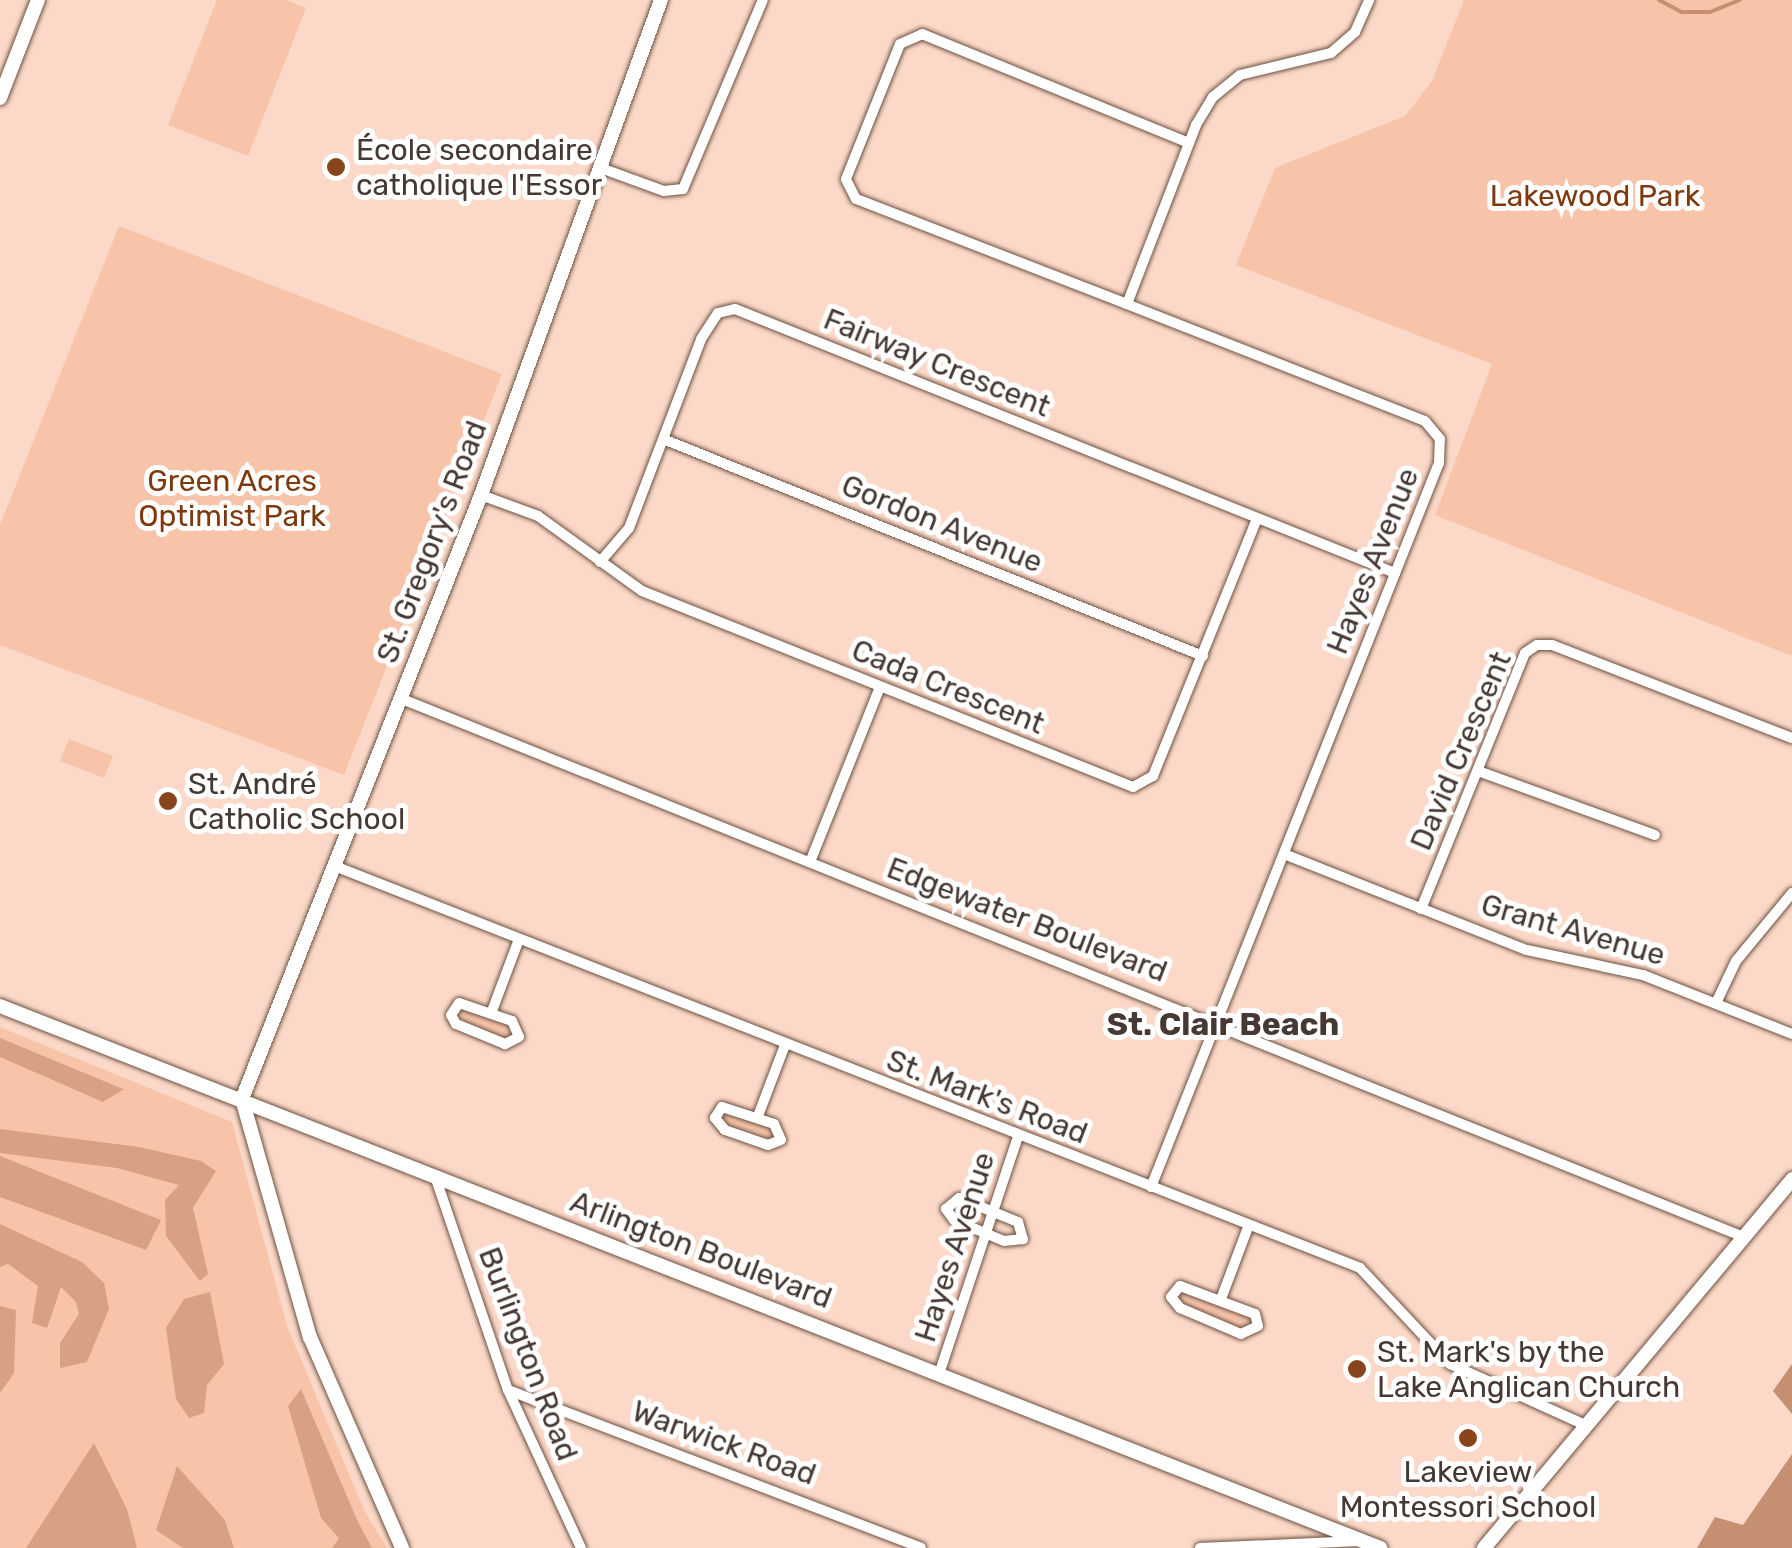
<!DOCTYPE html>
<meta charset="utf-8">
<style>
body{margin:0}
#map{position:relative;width:1792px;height:1548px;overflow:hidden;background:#fbd8c7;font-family:Rubik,sans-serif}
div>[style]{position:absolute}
.green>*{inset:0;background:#f7c4aa}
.forest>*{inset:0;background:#d8a084}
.water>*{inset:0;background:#c58f72}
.stream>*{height:4px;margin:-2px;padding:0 2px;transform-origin:2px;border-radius:2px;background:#c58f72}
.roads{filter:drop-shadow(0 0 2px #6d5142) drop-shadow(0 0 2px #6d5142)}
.street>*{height:10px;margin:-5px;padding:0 5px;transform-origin:5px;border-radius:5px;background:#fff}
.secondary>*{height:14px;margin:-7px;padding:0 7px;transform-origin:7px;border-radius:7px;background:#fff}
.dots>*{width:28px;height:28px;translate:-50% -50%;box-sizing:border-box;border:5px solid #fff;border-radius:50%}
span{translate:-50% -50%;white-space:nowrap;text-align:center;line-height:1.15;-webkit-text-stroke:10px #fff;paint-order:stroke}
.poi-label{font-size:30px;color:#463832}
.left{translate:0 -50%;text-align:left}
.park-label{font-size:30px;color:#7e3a0e}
.street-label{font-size:30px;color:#463832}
.neighbourhood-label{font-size:32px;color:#463832;font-weight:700}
</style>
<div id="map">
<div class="green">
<div style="clip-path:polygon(217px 0,286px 0,306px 8px,248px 156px,168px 125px)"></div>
<div style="clip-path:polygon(1464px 0,1792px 0,1792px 656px,1435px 515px,1492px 364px,1236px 265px,1275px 168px,1405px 116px,1432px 81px)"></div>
<div style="clip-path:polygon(119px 226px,502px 374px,344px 775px,0 645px,0 525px)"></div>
<div style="clip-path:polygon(69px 739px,113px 756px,104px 778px,60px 761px)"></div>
<div style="clip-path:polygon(460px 1008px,510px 1024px,513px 1035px,503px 1039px,462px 1022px)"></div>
<div style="clip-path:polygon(0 1027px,232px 1122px,287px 1326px,364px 1510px,387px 1548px,0 1548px)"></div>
<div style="clip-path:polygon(728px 1112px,772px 1128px,775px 1135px,770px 1141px,724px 1125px,720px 1119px)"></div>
<div style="clip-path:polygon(957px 1202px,988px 1212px,984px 1224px,958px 1218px,952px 1205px)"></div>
<div style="clip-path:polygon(1184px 1291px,1251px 1317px,1252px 1326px,1241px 1330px,1178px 1304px,1176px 1294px)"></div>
</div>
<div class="forest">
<div style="clip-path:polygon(0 1038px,123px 1089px,124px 1089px,103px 1102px,0 1057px)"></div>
<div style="clip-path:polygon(0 1129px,139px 1147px,201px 1161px,216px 1171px,193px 1208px,208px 1274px,200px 1281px,166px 1236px,165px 1200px,179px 1185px,117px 1168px,0 1153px)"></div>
<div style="clip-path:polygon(0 1156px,161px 1220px,146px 1250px,0 1197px)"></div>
<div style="clip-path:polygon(0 1224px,82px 1262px,104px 1283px,109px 1309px,87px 1362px,60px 1368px,60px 1343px,79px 1314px,76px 1302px,61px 1287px,47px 1328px,32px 1323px,38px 1286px,8px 1264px,0 1267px)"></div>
<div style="clip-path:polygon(210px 1292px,224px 1364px,207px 1385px,204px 1413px,189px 1418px,176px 1399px,166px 1328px,184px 1299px)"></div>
<div style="clip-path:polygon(0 1306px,16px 1310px,14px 1373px,0 1393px)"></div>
<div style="clip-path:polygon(301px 1389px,358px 1522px,372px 1548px,332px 1548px,339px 1538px,321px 1518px,288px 1406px)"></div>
<div style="clip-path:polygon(94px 1443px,127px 1509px,137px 1548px,26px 1548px)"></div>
<div style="clip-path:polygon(177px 1466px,225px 1520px,234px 1548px,183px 1548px,156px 1530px)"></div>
</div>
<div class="water">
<div style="clip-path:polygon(1792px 1364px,1792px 1414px,1773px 1391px)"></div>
<div style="clip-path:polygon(1792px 1454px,1792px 1548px,1697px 1548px,1715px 1517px,1743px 1525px)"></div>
</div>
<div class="stream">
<div style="left:1659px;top:0;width:26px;rotate:28deg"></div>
<div style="left:1682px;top:12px;width:28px"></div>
<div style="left:1710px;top:12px;width:32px;rotate:-22deg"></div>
</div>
<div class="roads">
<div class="street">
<div style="left:598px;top:167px;width:70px;rotate:20deg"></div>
<div style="left:664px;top:191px;width:19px;rotate:-6deg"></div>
<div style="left:683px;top:189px;width:205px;rotate:-67.1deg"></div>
<div style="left:1127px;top:304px;width:291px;rotate:-158.8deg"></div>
<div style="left:856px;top:199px;width:22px;rotate:-117deg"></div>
<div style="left:846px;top:179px;width:145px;rotate:-68.2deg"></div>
<div style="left:900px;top:44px;width:24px;rotate:-24deg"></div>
<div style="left:922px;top:34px;width:288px;rotate:22.2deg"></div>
<div style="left:663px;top:439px;width:582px;rotate:21.89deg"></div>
<div style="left:481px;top:495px;width:61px;rotate:20.2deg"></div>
<div style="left:538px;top:516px;width:128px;rotate:35.8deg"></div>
<div style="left:642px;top:591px;width:529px;rotate:21.76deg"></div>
<div style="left:1133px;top:787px;width:23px;rotate:-29deg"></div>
<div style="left:1153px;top:776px;width:277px;rotate:-68deg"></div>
<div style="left:600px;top:562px;width:45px;rotate:-49.5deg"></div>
<div style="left:629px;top:528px;width:202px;rotate:-69.1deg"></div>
<div style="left:701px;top:339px;width:31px;rotate:-57deg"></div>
<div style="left:718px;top:313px;width:17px;rotate:-13deg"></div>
<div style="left:735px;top:309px;width:711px;rotate:21.8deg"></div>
<div style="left:402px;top:699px;width:1446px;rotate:21.85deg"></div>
<div style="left:1478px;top:771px;width:188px;rotate:19.9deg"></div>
<div style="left:1284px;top:854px;width:261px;rotate:21.6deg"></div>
<div style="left:1527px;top:950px;width:119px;rotate:12.2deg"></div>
<div style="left:1643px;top:975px;width:160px;rotate:21.6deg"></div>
<div style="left:810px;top:862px;width:188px;rotate:-68.2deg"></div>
<div style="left:337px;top:867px;width:1099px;rotate:21.4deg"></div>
<div style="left:1360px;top:1268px;width:132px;rotate:46.8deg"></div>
<div style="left:1450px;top:1364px;width:148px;rotate:24.3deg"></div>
<div style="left:1421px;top:909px;width:276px;rotate:-67.9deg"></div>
<div style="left:1525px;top:653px;width:14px;rotate:-34deg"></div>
<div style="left:1537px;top:645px;width:15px"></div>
<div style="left:1552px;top:645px;width:257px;rotate:21.2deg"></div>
<div style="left:1717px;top:1001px;width:44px;rotate:-64.6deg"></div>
<div style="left:1736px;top:961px;width:88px;rotate:-50.5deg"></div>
<div style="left:459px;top:1003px;width:56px;rotate:18.8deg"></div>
<div style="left:512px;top:1021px;width:17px;rotate:66deg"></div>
<div style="left:519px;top:1037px;width:16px;rotate:153deg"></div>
<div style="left:505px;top:1044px;width:53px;rotate:-157.8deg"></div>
<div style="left:456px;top:1024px;width:10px;rotate:-119deg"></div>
<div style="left:451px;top:1015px;width:14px;rotate:-56deg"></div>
<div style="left:492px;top:1011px;width:77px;rotate:-69.4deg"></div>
<div style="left:722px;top:1107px;width:55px;rotate:18.1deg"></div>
<div style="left:774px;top:1124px;width:17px;rotate:66deg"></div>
<div style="left:781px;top:1140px;width:14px;rotate:159deg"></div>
<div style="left:768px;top:1145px;width:46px;rotate:-160.8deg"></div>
<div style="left:725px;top:1130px;width:16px;rotate:-130deg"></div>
<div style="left:715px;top:1118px;width:13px;rotate:-58deg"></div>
<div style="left:758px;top:1116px;width:76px;rotate:-69.2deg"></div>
<div style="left:435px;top:1176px;width:226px;rotate:71.2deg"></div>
<div style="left:508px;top:1390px;width:174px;rotate:65.2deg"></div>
<div style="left:1151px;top:1187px;width:779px;rotate:-68.31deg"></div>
<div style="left:1439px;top:463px;width:24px;rotate:-88deg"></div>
<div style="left:1440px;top:439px;width:23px;rotate:-130deg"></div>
<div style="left:1425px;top:421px;width:320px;rotate:-158.6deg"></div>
<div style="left:1127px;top:304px;width:192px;rotate:-68.9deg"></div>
<div style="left:1196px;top:125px;width:33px;rotate:-59deg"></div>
<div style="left:1213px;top:97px;width:35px;rotate:-39deg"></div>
<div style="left:1240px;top:75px;width:94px;rotate:-13.6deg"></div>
<div style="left:1331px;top:53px;width:32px;rotate:-41deg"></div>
<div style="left:1355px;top:32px;width:35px;rotate:-66deg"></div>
<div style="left:959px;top:1198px;width:64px;rotate:22.1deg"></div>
<div style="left:1018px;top:1222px;width:18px;rotate:74deg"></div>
<div style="left:1023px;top:1239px;width:19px;rotate:174deg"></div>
<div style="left:1004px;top:1241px;width:54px;rotate:-157.2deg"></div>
<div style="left:954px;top:1220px;width:14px;rotate:-126deg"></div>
<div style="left:946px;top:1209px;width:17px;rotate:-40deg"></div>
<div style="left:1180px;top:1286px;width:80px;rotate:20.5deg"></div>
<div style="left:1255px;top:1314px;width:12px;rotate:76deg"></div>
<div style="left:1258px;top:1326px;width:19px;rotate:155deg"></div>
<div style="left:1241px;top:1334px;width:66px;rotate:-156.9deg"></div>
<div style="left:1180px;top:1308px;width:14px;rotate:-129deg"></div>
<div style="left:1171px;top:1297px;width:14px;rotate:-51deg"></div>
<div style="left:1221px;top:1299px;width:77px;rotate:-69.4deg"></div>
<div style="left:939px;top:1374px;width:250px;rotate:-71.6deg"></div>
<div style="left:508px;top:1390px;width:442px;rotate:20.9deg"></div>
<div style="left:1200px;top:1548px;width:159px;rotate:-2.5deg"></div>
</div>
<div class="secondary">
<div style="left:0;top:98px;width:105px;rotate:-68.8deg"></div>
<div style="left:0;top:1006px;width:1483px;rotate:21.44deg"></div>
<div style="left:242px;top:1099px;width:650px;rotate:-68.41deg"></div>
<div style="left:481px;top:495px;width:527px;rotate:-70.02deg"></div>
<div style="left:242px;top:1099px;width:248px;rotate:74.1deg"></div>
<div style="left:310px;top:1337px;width:230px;rotate:66.4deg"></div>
<div style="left:1484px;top:1548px;width:481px;rotate:-50.1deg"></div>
</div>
</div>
<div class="dots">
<div style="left:336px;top:167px;background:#88441a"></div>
<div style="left:168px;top:801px;background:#88441a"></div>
<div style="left:1357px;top:1369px;background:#88441a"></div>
<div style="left:1468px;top:1438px;background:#88441a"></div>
</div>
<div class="poi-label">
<span class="left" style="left:356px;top:167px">École secondaire<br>catholique l'Essor</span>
<span class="left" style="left:188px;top:801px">St. André<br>Catholic School</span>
<span class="left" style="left:1377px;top:1369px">St. Mark's by the<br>Lake Anglican Church</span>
<span style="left:1468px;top:1489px">Lakeview<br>Montessori School</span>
</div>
<div class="park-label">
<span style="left:1595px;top:196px">Lakewood Park</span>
<span style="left:232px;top:498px">Green Acres<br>Optimist Park</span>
</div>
<div class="street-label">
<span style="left:937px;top:363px;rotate:22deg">Fairway Crescent</span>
<span style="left:942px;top:524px;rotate:22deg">Gordon Avenue</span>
<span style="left:432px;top:542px;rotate:-69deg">St. Gregory's Road</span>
<span style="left:1373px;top:561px;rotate:-68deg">Hayes Avenue</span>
<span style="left:948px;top:687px;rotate:22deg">Cada Crescent</span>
<span style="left:1461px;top:751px;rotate:-67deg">David Crescent</span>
<span style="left:1027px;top:920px;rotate:21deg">Edgewater Boulevard</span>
<span style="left:1573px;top:930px;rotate:16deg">Grant Avenue</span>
<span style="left:987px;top:1097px;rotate:21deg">St. Mark's Road</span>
<span style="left:955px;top:1247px;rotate:-72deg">Hayes Avenue</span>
<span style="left:701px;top:1250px;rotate:21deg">Arlington Boulevard</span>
<span style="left:528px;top:1354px;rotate:69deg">Burlington Road</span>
<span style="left:724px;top:1443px;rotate:20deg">Warwick Road</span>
</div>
<div class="neighbourhood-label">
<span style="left:1223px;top:1024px">St. Clair Beach</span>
</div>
</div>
